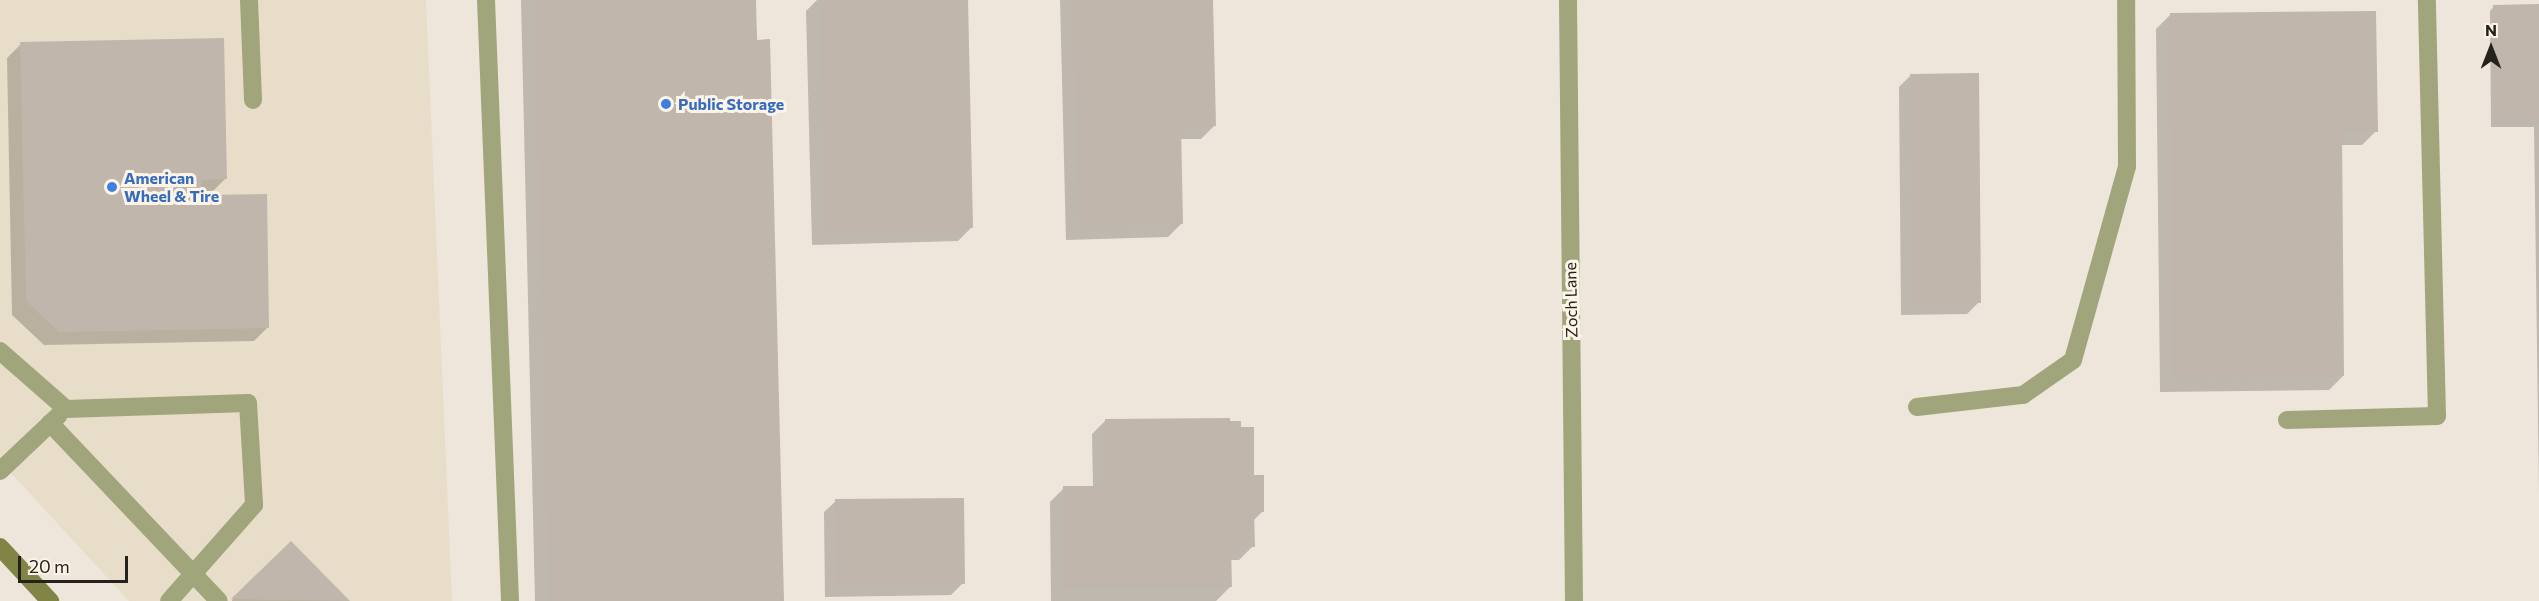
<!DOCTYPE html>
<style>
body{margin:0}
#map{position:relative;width:2539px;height:601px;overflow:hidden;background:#efe6db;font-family:Commissioner,sans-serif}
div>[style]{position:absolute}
.commercial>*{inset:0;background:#e8ddc8}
.shadow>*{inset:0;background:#0003}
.building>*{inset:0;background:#c0b6ac}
.lane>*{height:18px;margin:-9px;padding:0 9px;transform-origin:9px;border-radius:9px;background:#a1a57c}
.street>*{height:18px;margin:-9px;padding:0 9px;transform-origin:9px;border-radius:9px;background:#a1a57c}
.secondary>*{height:18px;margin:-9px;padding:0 9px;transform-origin:9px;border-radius:9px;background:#808445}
.dots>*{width:16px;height:16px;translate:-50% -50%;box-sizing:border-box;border:3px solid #fdf4e8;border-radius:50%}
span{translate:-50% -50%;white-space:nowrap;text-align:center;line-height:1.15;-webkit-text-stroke:6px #fdf4e8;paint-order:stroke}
.shop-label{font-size:16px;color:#366cbe;font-weight:700}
.left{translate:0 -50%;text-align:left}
.street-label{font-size:16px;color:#25221d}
.north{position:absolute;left:2461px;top:18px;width:60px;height:60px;-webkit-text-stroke:4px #fdf4e8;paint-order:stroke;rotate:0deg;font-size:16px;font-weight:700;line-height:24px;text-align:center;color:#25221d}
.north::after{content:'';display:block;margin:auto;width:21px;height:27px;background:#25221d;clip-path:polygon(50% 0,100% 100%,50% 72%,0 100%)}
.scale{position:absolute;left:18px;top:556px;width:110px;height:27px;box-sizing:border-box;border:3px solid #25221d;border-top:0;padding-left:8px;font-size:18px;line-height:21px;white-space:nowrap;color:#25221d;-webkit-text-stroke:4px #fdf4e8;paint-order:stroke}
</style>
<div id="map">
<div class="commercial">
<div style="clip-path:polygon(0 0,426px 0,452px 601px,129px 601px,0 461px)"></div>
</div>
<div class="shadow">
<div style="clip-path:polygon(521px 0,755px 0,782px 601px,535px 601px)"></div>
<div style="clip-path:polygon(817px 0,966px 0,972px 227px,958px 241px,812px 245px,806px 11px)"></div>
<div style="clip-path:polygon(1060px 0,1212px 0,1215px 125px,1201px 139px,1180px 139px,1182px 223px,1168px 237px,1066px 240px)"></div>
<div style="clip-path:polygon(2494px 6px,2539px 6px,2539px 492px,2534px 127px,2491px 127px,2490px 11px)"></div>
<div style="clip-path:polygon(2170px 15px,2376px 131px,2362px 145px,2340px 145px,2343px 376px,2329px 390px,2160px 392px,2156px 29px)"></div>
<div style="clip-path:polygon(21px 44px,226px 178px,212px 192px,200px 193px,200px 197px,268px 327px,254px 341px,44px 345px,12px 315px,7px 58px)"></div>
<div style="clip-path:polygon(1910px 76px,1979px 302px,1967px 314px,1901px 315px,1899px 87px)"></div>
<div style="clip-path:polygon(1106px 420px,1253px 477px,1263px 511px,1253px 521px,1253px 546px,1239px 560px,1230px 560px,1230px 587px,1216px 601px,1051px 601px,1050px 502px,1064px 488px,1093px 488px,1092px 434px)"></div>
<div style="clip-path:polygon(836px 501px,963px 583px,951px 595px,825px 597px,824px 512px)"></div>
<div style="clip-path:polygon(291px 543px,348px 601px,232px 601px,232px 600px)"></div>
</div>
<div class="building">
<div style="clip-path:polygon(535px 0,756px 0,757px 40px,770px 39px,784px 601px,549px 601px)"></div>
<div style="clip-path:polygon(820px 0,968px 0,973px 228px,825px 231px)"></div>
<div style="clip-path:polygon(1073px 0,1213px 0,1216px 126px,1181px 126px,1183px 224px,1079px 226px)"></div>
<div style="clip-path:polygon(2539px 4px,2539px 124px,2495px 124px,2493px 5px)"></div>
<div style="clip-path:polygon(2376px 11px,2378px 132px,2342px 132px,2344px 376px,2173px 378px,2170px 13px)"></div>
<div style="clip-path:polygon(224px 38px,227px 179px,201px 180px,201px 195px,267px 194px,269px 328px,59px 332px,26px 301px,20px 42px)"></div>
<div style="clip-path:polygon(1979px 73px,1981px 303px,1912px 304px,1910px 74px)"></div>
<div style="clip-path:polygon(1230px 418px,1230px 421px,1241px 421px,1241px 427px,1254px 427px,1254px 475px,1264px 475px,1264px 512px,1254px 512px,1255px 547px,1231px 547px,1232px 587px,1064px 588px,1063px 486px,1106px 486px,1105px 419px)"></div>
<div style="clip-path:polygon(964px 498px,965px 584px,836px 585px,835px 499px)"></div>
<div style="clip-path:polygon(291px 541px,350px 601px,231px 599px)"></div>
</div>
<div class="lane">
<div style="left:249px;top:0;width:100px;rotate:87.7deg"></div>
<div style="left:486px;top:0;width:601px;rotate:87.71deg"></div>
<div style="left:0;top:351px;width:88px;rotate:41.3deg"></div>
<div style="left:66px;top:409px;width:182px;rotate:-1.9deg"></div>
<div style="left:248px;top:403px;width:102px;rotate:86.6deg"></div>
<div style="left:254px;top:505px;width:128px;rotate:131.5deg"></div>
<div style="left:1917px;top:407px;width:107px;rotate:-6.5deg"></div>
<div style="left:2023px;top:395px;width:61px;rotate:-35deg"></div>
<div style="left:2073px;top:360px;width:201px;rotate:-74.4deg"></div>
<div style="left:2127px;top:166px;width:166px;rotate:-90.3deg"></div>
<div style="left:2287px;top:420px;width:150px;rotate:-1.5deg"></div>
<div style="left:2437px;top:416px;width:416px;rotate:-91.4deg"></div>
<div style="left:50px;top:423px;width:245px;rotate:46.5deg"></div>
<div style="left:0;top:471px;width:80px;rotate:-43.5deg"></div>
</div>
<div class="street">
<div style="left:1568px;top:0;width:601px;rotate:89.43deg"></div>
</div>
<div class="secondary">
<div style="left:0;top:547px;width:74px;rotate:47.2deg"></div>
</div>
<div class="dots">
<div style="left:666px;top:104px;background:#3f7fe0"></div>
<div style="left:112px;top:187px;background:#3f7fe0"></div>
</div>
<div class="shop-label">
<span class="left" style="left:678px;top:104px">Public Storage</span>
<span class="left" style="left:124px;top:187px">American<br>Wheel &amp; Tire</span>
</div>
<div class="street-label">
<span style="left:1571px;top:300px;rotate:-91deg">Zoch Lane</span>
</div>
<div class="north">N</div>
<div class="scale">20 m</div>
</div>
